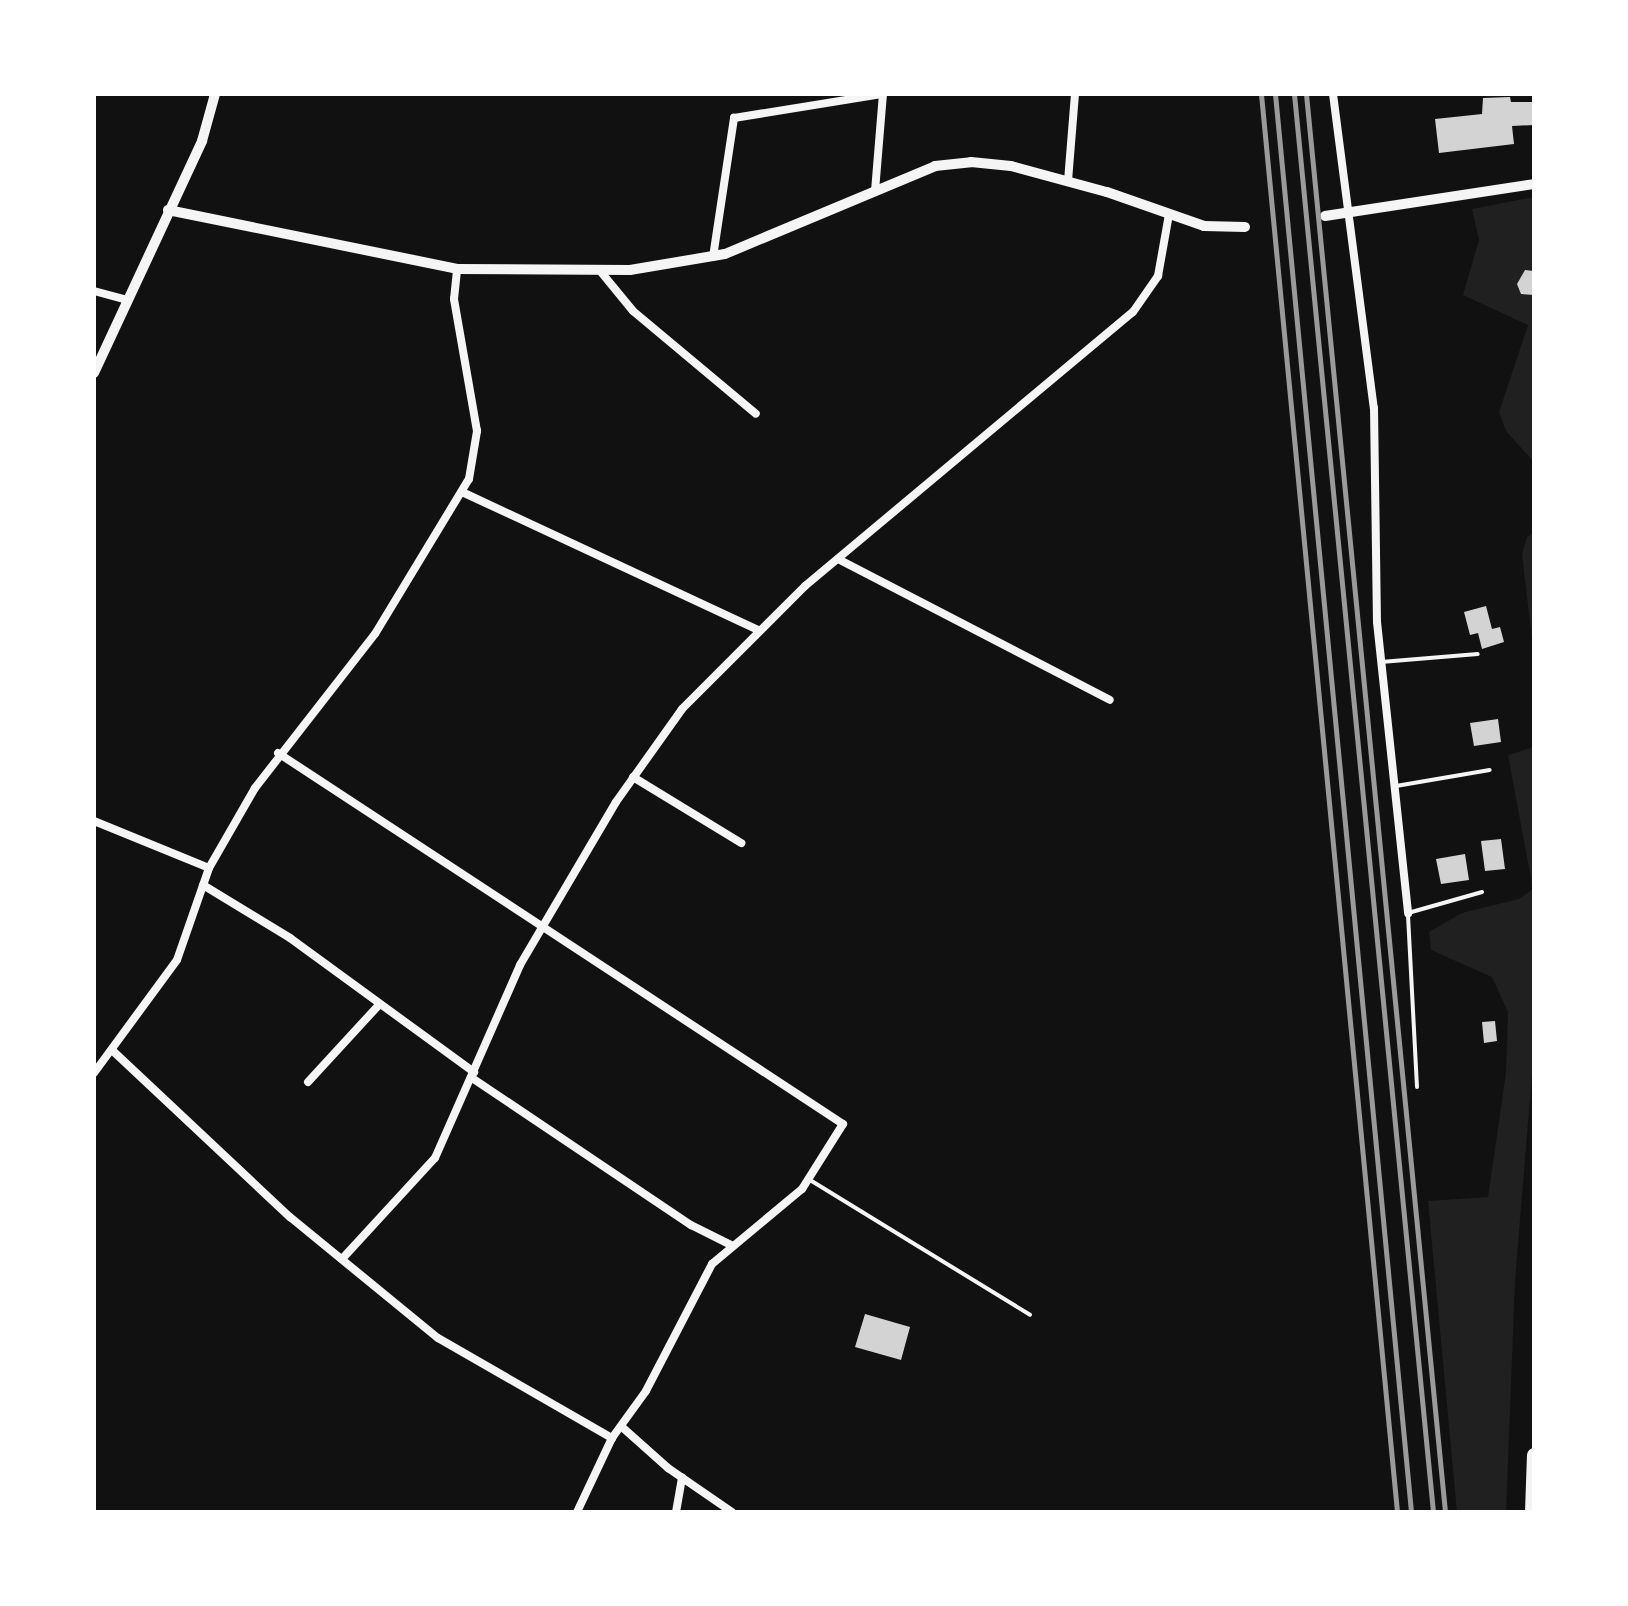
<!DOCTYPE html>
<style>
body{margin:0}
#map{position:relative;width:1628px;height:1606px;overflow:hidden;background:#111;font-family:Ubuntu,sans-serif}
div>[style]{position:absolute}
.green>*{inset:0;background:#202020}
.building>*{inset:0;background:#d3d3d3}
.service>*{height:4px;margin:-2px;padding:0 2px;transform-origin:2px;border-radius:2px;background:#f5f5f5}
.minor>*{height:8px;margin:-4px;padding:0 4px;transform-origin:4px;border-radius:4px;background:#f5f5f5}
.tertiary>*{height:10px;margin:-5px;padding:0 5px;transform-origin:5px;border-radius:5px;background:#f5f5f5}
.motorway>*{height:14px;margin:-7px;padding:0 7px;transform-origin:7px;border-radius:7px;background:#f5f5f5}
.rail>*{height:5px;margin:-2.5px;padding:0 2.5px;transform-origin:2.5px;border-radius:2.5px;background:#9a9a9a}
span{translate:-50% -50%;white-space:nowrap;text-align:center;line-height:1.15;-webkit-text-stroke:6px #fff;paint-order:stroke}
.frame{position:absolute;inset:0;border:96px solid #fff;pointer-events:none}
</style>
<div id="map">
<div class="green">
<div style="clip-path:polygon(1534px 197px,1534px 462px,1506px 431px,1499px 412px,1528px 325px,1463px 295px,1479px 240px,1472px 209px)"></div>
<div style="clip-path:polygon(1534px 533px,1534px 656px,1522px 554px,1527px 537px)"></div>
<div style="clip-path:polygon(1534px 747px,1534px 1049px,1515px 1281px,1506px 1512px,1457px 1512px,1428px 1201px,1488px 1197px,1506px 1073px,1508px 1012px,1492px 977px,1431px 950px,1429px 932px,1462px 913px,1519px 899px,1533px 889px,1508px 755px)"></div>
</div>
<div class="building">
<div style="clip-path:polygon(1510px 97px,1511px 102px,1534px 102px,1534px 125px,1512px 126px,1514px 144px,1439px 153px,1435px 119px,1482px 114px,1483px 98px)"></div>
<div style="clip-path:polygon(1525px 270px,1534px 271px,1534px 295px,1521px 294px,1517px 284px)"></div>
<div style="clip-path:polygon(1486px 606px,1492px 629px,1500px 627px,1504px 642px,1482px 649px,1478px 633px,1470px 635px,1464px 612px)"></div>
<div style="clip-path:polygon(1498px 719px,1501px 742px,1474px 746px,1470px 723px)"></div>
<div style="clip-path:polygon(1501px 839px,1505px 869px,1485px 871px,1481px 841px)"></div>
<div style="clip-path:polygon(1465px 854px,1469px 880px,1441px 884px,1436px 859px)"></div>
<div style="clip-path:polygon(1495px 1021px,1497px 1041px,1484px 1043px,1482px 1022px)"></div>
<div style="clip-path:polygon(865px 1314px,910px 1327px,901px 1360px,855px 1347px)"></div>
</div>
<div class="service">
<div style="left:1381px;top:662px;width:97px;rotate:-4.7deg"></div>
<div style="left:1396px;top:786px;width:95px;rotate:-9.7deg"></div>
<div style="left:1417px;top:1087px;width:174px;rotate:-93deg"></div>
<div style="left:1408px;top:913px;width:77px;rotate:-15.8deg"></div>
<div style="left:810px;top:1180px;width:258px;rotate:31.5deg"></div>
</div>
<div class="minor">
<div style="left:1333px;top:94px;width:317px;rotate:82.6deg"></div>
<div style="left:1374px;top:408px;width:214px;rotate:89.2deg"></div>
<div style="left:1377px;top:622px;width:293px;rotate:83.9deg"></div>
<div style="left:1068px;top:181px;width:87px;rotate:-85.4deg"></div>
<div style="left:875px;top:191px;width:97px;rotate:-85.3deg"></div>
<div style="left:713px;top:257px;width:141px;rotate:-81.4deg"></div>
<div style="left:734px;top:118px;width:151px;rotate:-9.2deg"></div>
<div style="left:601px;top:272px;width:50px;rotate:50.6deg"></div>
<div style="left:633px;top:311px;width:160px;rotate:39.9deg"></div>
<div style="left:94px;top:291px;width:35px;rotate:15deg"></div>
<div style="left:462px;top:492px;width:327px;rotate:25deg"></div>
<div style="left:838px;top:559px;width:306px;rotate:27.4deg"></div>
<div style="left:278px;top:753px;width:676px;rotate:33.29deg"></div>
<div style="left:843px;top:1124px;width:77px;rotate:122.2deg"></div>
<div style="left:802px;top:1189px;width:117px;rotate:140.2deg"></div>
<div style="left:712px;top:1264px;width:143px;rotate:117.5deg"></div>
<div style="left:646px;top:1391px;width:58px;rotate:125.9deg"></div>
<div style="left:612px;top:1438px;width:82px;rotate:115.3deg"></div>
<div style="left:633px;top:777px;width:127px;rotate:31.4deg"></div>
<div style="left:94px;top:821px;width:124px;rotate:22.2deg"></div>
<div style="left:203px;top:885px;width:102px;rotate:31.3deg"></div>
<div style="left:290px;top:938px;width:228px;rotate:36.1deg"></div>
<div style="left:113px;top:1051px;width:243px;rotate:43.2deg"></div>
<div style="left:290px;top:1217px;width:191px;rotate:39.3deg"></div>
<div style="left:438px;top:1338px;width:201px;rotate:29.9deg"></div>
<div style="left:94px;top:1073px;width:140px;rotate:-53.7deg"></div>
<div style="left:177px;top:960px;width:97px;rotate:-70.8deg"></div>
<div style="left:209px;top:868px;width:92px;rotate:-60.1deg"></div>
<div style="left:255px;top:788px;width:195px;rotate:-52.1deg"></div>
<div style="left:375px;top:634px;width:181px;rotate:-58.8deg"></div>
<div style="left:469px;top:479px;width:49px;rotate:-80.5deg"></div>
<div style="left:477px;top:431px;width:134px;rotate:-99.9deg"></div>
<div style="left:454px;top:299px;width:30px;rotate:-84deg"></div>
<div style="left:472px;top:1078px;width:264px;rotate:33.9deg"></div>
<div style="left:691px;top:1225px;width:45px;rotate:26.6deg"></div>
<div style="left:308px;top:1082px;width:103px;rotate:-47.4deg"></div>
<div style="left:342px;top:1259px;width:137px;rotate:-47.4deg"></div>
<div style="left:435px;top:1158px;width:211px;rotate:-66.2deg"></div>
<div style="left:520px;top:965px;width:189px;rotate:-59.5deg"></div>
<div style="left:616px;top:802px;width:114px;rotate:-54.6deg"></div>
<div style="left:682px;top:709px;width:174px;rotate:-45deg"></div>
<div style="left:805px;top:586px;width:427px;rotate:-39.9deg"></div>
<div style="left:1133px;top:312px;width:44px;rotate:-55.2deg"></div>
<div style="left:1158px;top:276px;width:63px;rotate:-79.9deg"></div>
<div style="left:622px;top:1427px;width:62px;rotate:41.7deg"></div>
<div style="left:668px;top:1468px;width:78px;rotate:34.5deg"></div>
<div style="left:676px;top:1512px;width:35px;rotate:-80deg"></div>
</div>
<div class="tertiary">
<div style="left:168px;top:210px;width:295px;rotate:11.5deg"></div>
<div style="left:457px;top:269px;width:173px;rotate:0.3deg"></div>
<div style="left:630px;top:270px;width:96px;rotate:-9.6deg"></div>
<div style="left:725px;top:254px;width:228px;rotate:-22.7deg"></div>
<div style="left:935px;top:166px;width:36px;rotate:-6deg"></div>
<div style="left:971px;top:162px;width:40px;rotate:5.7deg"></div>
<div style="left:1011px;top:166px;width:99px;rotate:15.2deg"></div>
<div style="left:1107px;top:192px;width:103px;rotate:19.3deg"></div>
<div style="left:1204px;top:226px;width:41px;rotate:1.4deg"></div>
<div style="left:1325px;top:216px;width:211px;rotate:-8.7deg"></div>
<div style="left:94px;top:373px;width:256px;rotate:-65deg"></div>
<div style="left:202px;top:141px;width:49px;rotate:-74.5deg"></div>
</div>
<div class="motorway">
<div style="left:1532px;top:1512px;width:57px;rotate:-88deg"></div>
</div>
<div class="rail">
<div style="left:1261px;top:94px;width:1425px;rotate:84.52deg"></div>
<div style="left:1275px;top:94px;width:1425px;rotate:84.52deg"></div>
<div style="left:1294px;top:94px;width:1425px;rotate:84.4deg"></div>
<div style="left:1306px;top:94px;width:1425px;rotate:84.4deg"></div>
</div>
<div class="frame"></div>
</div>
